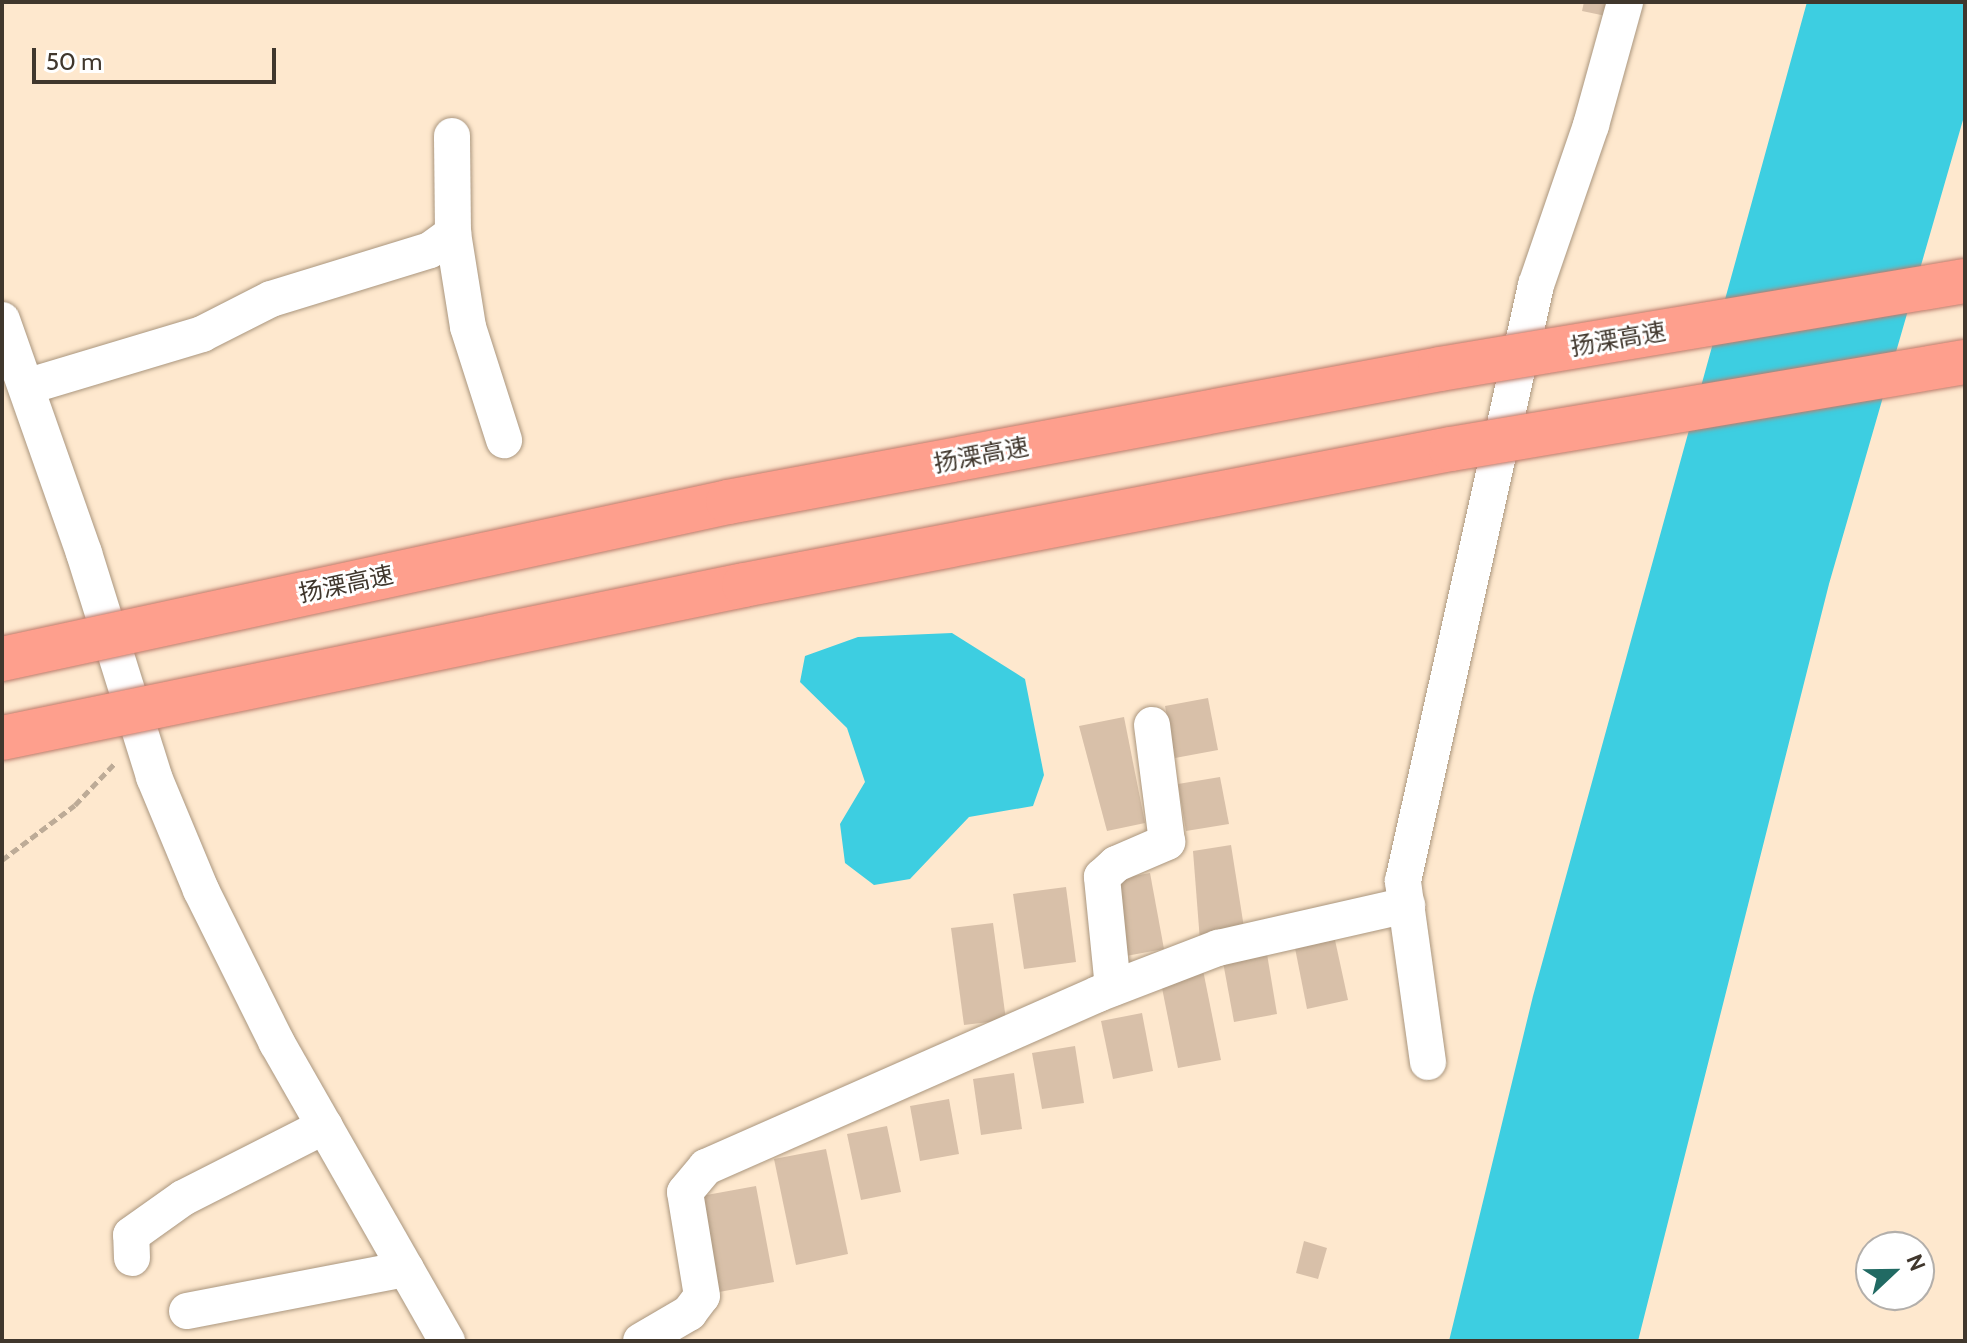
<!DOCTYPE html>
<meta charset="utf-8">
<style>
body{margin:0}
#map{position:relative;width:1967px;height:1343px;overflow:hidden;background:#fee8ce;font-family:Cabin,"Noto Sans SC",sans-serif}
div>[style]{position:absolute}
.water>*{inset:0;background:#3dcee1}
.building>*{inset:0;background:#d8c0a9}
.path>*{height:5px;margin-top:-2.5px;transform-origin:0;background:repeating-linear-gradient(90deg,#bdab97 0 8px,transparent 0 12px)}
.roads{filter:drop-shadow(0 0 2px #aa967e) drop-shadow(0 0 2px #aa967e)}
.minor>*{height:36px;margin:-18px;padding:0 18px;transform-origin:18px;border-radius:18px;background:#fff}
.bridges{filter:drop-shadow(0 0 2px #bc7b6b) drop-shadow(0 0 2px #bc7b6b)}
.highway-bridge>*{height:44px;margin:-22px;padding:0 22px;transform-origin:22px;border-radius:22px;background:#fe9f8d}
span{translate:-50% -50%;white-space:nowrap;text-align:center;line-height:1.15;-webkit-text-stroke:6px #fff;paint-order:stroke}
.street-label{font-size:24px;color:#40372d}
.frame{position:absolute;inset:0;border:4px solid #40372d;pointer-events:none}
.north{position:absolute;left:1855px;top:1231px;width:80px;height:80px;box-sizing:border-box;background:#fff;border:2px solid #b3afab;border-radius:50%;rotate:68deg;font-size:22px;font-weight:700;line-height:32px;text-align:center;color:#40372d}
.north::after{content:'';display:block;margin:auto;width:28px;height:36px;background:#216a63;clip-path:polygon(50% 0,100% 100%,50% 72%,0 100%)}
.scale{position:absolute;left:32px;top:48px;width:244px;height:36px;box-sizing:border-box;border:4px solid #40372d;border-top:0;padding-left:10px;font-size:24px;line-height:28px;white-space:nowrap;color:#40372d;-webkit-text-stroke:6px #fff;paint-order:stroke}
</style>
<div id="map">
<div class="water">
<div style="clip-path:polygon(1807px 2px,1965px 2px,1965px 113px,1829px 584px,1638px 1341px,1449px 1341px,1533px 996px)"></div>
<div style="clip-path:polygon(952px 633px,1025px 679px,1044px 775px,1033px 806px,969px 817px,910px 879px,874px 885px,845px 863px,840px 824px,865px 782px,847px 728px,800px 682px,805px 656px,858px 637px)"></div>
</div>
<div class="building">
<div style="clip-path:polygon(1584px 2px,1608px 2px,1606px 16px,1582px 11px)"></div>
<div style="clip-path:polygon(1208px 698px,1218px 750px,1175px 758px,1165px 706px)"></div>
<div style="clip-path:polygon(1124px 717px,1145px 823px,1107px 831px,1079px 726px)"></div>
<div style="clip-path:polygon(1220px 777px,1229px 824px,1186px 831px,1178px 784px)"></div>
<div style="clip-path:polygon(1231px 845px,1245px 934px,1200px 941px,1193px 851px)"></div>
<div style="clip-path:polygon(1150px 873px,1164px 949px,1126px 956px,1112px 880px)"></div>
<div style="clip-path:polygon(1066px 887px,1076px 962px,1024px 969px,1013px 894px)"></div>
<div style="clip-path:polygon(993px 923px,1006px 1020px,964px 1025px,951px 928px)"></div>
<div style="clip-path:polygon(1335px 940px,1348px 1000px,1307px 1009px,1295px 948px)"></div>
<div style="clip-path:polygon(1267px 954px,1277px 1014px,1234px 1022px,1223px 962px)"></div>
<div style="clip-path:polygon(1203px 970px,1221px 1060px,1178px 1068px,1160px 978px)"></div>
<div style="clip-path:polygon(1142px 1013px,1153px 1071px,1113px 1079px,1101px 1021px)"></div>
<div style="clip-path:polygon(1075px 1046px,1084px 1103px,1042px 1109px,1032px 1053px)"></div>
<div style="clip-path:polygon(1014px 1073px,1022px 1129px,981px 1135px,973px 1079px)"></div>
<div style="clip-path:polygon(949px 1099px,959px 1154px,920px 1161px,910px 1106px)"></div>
<div style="clip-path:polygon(887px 1126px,901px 1192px,861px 1200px,847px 1134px)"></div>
<div style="clip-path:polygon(826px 1149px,848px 1254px,796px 1265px,774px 1159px)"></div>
<div style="clip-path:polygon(756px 1186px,774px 1282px,719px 1292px,701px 1196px)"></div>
<div style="clip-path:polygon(1304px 1241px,1327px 1248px,1318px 1279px,1296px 1273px)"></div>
</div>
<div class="path">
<div style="left:2px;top:860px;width:91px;rotate:-37deg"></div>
<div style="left:75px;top:805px;width:58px;rotate:-46.4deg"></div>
</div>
<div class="roads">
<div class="minor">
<div style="left:453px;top:233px;width:95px;rotate:80.9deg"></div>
<div style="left:468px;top:327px;width:119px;rotate:72.3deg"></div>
<div style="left:2px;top:320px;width:247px;rotate:70.6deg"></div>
<div style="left:84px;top:553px;width:235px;rotate:72.6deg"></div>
<div style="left:154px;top:777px;width:122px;rotate:67.4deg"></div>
<div style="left:201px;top:890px;width:171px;rotate:63.6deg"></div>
<div style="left:277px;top:1043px;width:343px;rotate:60.3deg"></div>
<div style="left:29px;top:386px;width:181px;rotate:-16.7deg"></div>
<div style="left:202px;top:334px;width:77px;rotate:-26.9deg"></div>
<div style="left:271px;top:299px;width:166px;rotate:-17.1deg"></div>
<div style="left:430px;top:250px;width:29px;rotate:-36deg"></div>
<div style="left:453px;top:233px;width:97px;rotate:-90.6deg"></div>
<div style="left:1113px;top:988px;width:112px;rotate:-95.7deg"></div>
<div style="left:1102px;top:877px;width:19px;rotate:-43deg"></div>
<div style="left:1116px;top:864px;width:56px;rotate:-23.3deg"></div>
<div style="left:1167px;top:842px;width:118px;rotate:-97.3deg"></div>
<div style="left:1428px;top:1062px;width:183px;rotate:-97.9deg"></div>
<div style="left:1403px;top:881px;width:611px;rotate:-77.42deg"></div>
<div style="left:1536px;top:285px;width:169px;rotate:-71deg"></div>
<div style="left:1591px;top:125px;width:128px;rotate:-74.5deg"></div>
<div style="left:132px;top:1258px;width:23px;rotate:-92deg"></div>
<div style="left:131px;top:1235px;width:64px;rotate:-35.4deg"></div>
<div style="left:183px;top:1198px;width:159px;rotate:-26.9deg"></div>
<div style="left:187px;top:1311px;width:223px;rotate:-10.9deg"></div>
<div style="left:641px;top:1341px;width:56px;rotate:-30.3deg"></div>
<div style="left:689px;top:1313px;width:21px;rotate:-53deg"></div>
<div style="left:702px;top:1296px;width:105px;rotate:-99.3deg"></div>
<div style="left:685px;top:1192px;width:33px;rotate:-50deg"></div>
<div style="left:706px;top:1167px;width:428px;rotate:-23.8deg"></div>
<div style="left:1098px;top:994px;width:129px;rotate:-21deg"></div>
<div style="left:1218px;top:948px;width:194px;rotate:-12.8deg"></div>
</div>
</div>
<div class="bridges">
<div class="highway-bridge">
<div style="left:2px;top:659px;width:743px;rotate:-12.2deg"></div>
<div style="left:728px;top:502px;width:724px;rotate:-10.58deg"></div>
<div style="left:1440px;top:369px;width:532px;rotate:-9.52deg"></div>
<div style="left:2px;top:738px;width:758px;rotate:-11.65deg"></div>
<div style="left:744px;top:585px;width:720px;rotate:-10.89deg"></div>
<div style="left:1451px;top:449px;width:521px;rotate:-9.61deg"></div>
</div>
</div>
<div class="street-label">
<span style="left:1618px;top:339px;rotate:-10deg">扬溧高速</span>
<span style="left:981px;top:455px;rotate:-11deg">扬溧高速</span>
<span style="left:346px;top:584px;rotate:-12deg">扬溧高速</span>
</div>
<div class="frame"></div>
<div class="north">N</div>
<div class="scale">50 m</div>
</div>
